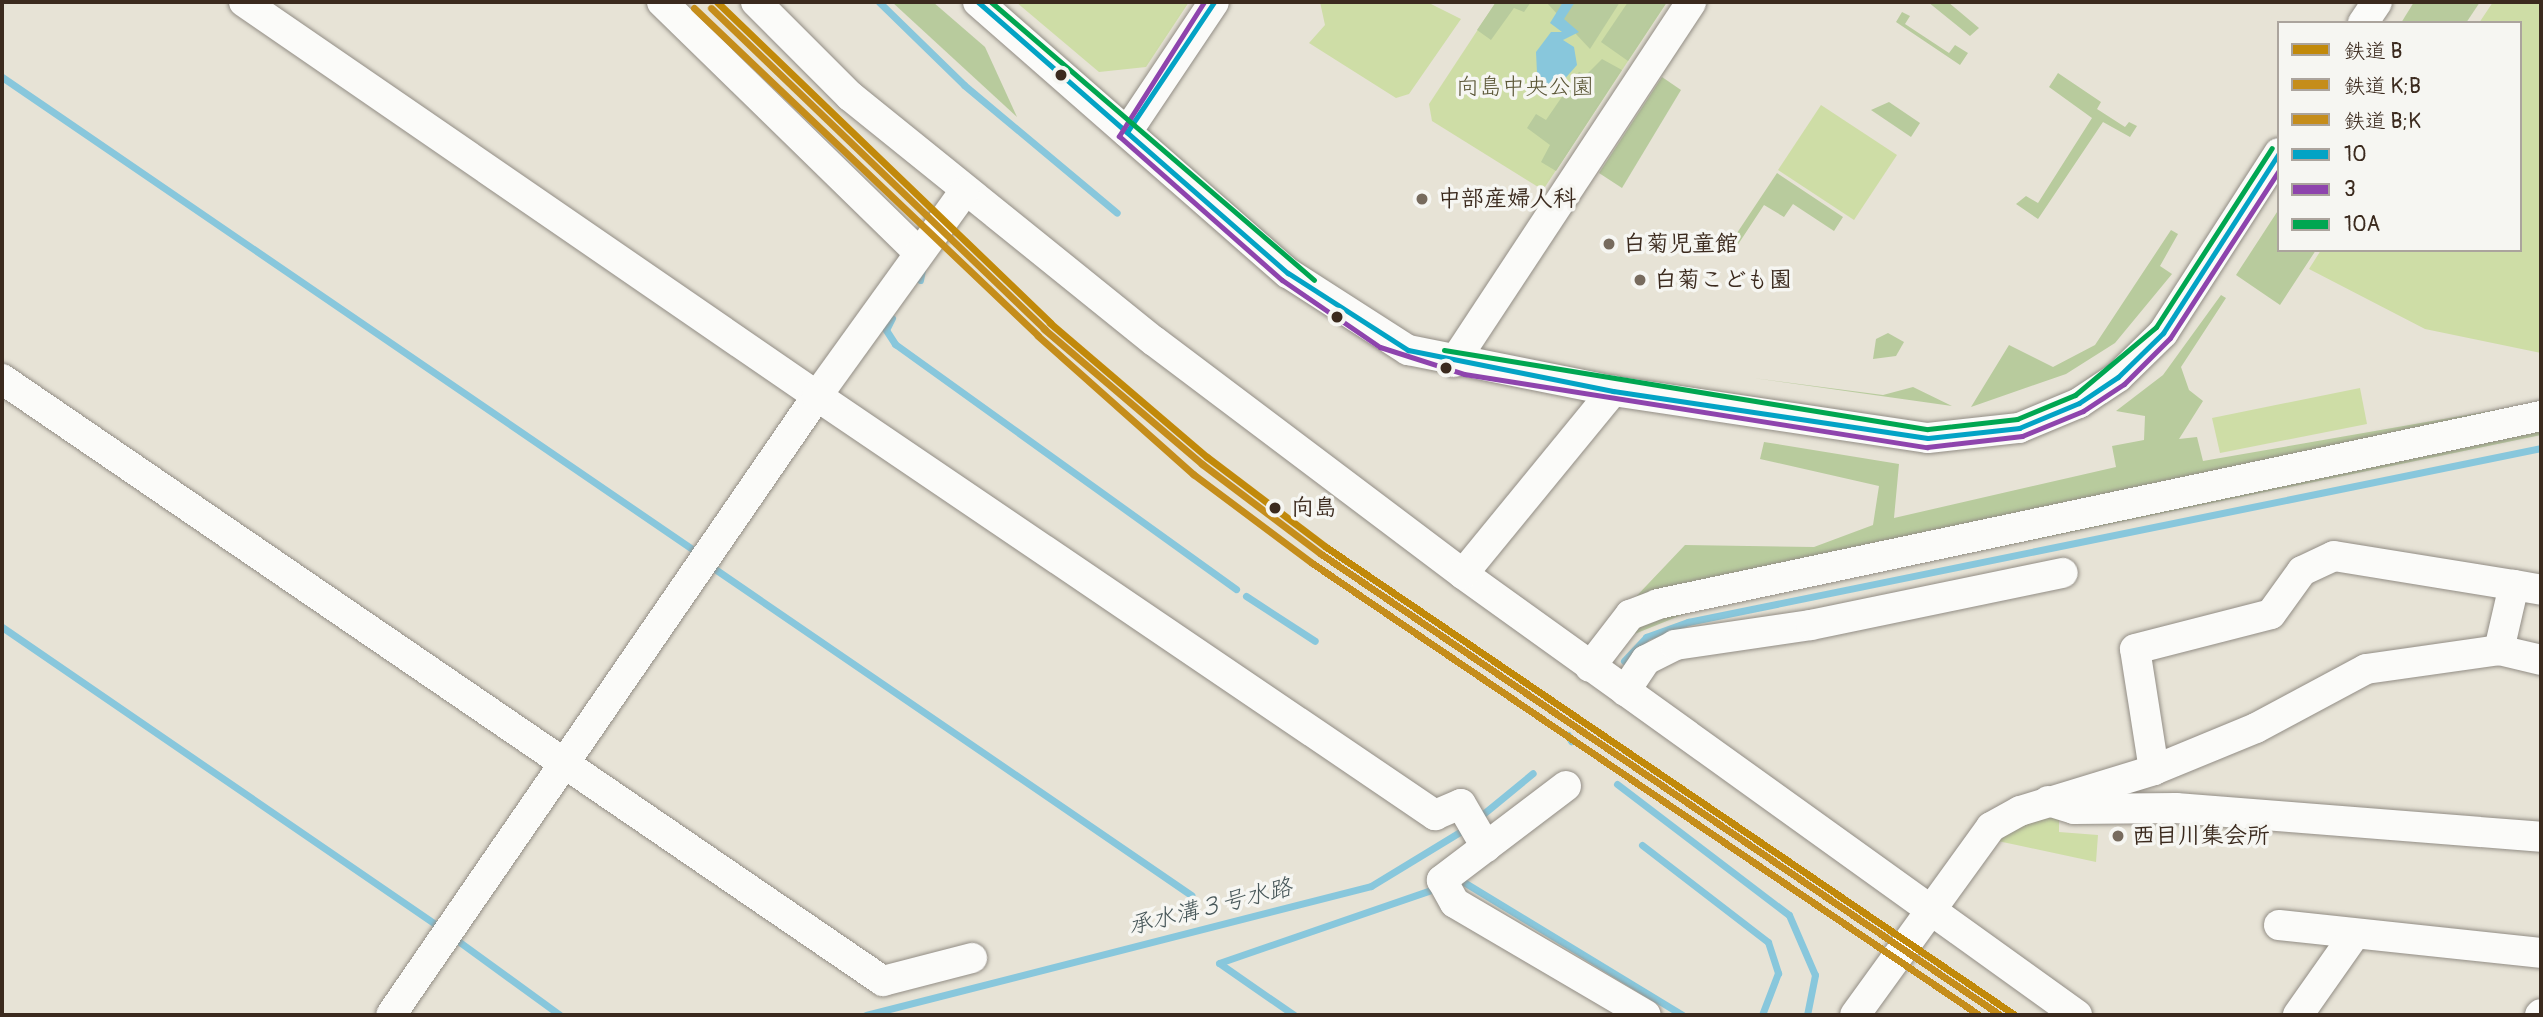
<!DOCTYPE html>
<meta charset="utf-8">
<style>
body{margin:0}
#map{position:relative;width:2543px;height:1017px;overflow:hidden;background:#e7e3d6;font-family:Pangolin,"Klee One",sans-serif}
div>[style]{position:absolute}
.green>*{inset:0;background:#cedda6}
.forest>*{inset:0;background:#b8cb9d}
.water>*{inset:0;background:#88c7dc}
.stream>*{height:7px;margin:-3.5px;padding:0 3.5px;transform-origin:3.5px;border-radius:3.5px;background:#88c7dc}
.roads{filter:drop-shadow(0 0 2px #928d85) drop-shadow(0 0 2px #928d85)}
.minor>*{height:30px;margin:-15px;padding:0 15px;transform-origin:15px;border-radius:15px;background:#fbfbf9}
.bus-1>*{height:5px;margin:-2.5px;padding:0 2.5px;transform-origin:2.5px;border-radius:2.5px;background:#03a3c5}
.bus-2>*{height:5px;margin:-2.5px;padding:0 2.5px;transform-origin:2.5px;border-radius:2.5px;background:#8e44ad}
.bus-3>*{height:5px;margin:-2.5px;padding:0 2.5px;transform-origin:2.5px;border-radius:2.5px;background:#00a651}
.rail-1>*{height:7px;margin:-3.5px;padding:0 3.5px;transform-origin:3.5px;border-radius:3.5px;background:#c1890a}
.rail-2>*{height:7px;margin:-3.5px;padding:0 3.5px;transform-origin:3.5px;border-radius:3.5px;background:#c58d1b}
.rail-3>*{height:7px;margin:-3.5px;padding:0 3.5px;transform-origin:3.5px;border-radius:3.5px;background:#c58d1b}
.dots>*{width:19px;height:19px;translate:-50% -50%;box-sizing:border-box;border:4px solid #f6f6f2;border-radius:50%}
span{translate:-50% -50%;white-space:nowrap;text-align:center;line-height:1.15;-webkit-text-stroke:7px #f6f6f2;paint-order:stroke}
.park-label{font-size:23px;color:#5a5636}
.poi-label{font-size:23px;color:#3b2a1e;font-weight:700}
.left{translate:0 -50%;text-align:left}
.stop-label{font-size:23px;color:#3b2a1e;font-weight:700}
.water-label{font-size:24px;color:#465658;font-style:italic}
.frame{position:absolute;inset:0;border:4px solid #3b2a1e;pointer-events:none}
.legend{position:absolute;left:2277px;top:21px;width:245px;height:231px;box-sizing:border-box;background:#f6f6f2;border:2px solid #aba49d;margin:0;padding:9px 12px;list-style:none;font-size:21px;color:#3b2a1e}
.legend li{display:flex;align-items:center;gap:14px;height:35px}
.legend b{width:35px;border:2px solid #aba49d}
</style>
<div id="map">
<div class="green">
<div style="clip-path:polygon(1016px 2px,1189px 2px,1146px 67px,1099px 72px)"></div>
<div style="clip-path:polygon(1320px 2px,1427px 2px,1461px 19px,1409px 94px,1396px 98px,1309px 43px,1325px 25px)"></div>
<div style="clip-path:polygon(1496px 2px,1667px 2px,1543px 190px,1432px 121px,1429px 104px)"></div>
<div style="clip-path:polygon(2493px 2px,2541px 2px,2541px 353px,2425px 329px,2309px 269px,2321px 250px,2520px 250px,2520px 23px,2479px 23px)"></div>
<div style="clip-path:polygon(1821px 105px,1897px 155px,1854px 220px,1778px 170px)"></div>
<div style="clip-path:polygon(2360px 388px,2367px 424px,2220px 453px,2212px 418px)"></div>
<div style="clip-path:polygon(2059px 817px,2059px 832px,2098px 835px,2096px 862px,1998px 841px,2017px 822px)"></div>
</div>
<div class="forest">
<div style="clip-path:polygon(892px 2px,933px 2px,985px 47px,1017px 117px)"></div>
<div style="clip-path:polygon(1496px 2px,1531px 2px,1524px 12px,1514px 8px,1491px 40px,1477px 30px)"></div>
<div style="clip-path:polygon(1546px 2px,1620px 2px,1590px 49px)"></div>
<div style="clip-path:polygon(1628px 2px,1667px 2px,1628px 61px,1601px 42px)"></div>
<div style="clip-path:polygon(1928px 2px,1948px 2px,1979px 28px,1970px 36px)"></div>
<div style="clip-path:polygon(2414px 2px,2480px 2px,2466px 23px,2401px 23px)"></div>
<div style="clip-path:polygon(1902px 12px,1910px 16px,1905px 24px,1949px 53px,1955px 45px,1968px 53px,1960px 65px,1896px 22px)"></div>
<div style="clip-path:polygon(1602px 59px,1622px 70px,1556px 171px,1541px 162px,1550px 145px,1527px 128px,1536px 114px,1546px 120px,1579px 72px,1586px 75px)"></div>
<div style="clip-path:polygon(2058px 73px,2101px 102px,2097px 109px,2125px 127px,2129px 122px,2137px 126px,2130px 137px,2103px 122px,2038px 219px,2016px 204px,2026px 196px,2038px 203px,2092px 118px,2049px 87px)"></div>
<div style="clip-path:polygon(1662px 77px,1681px 90px,1622px 188px,1599px 173px)"></div>
<div style="clip-path:polygon(1889px 102px,1920px 123px,1911px 137px,1871px 110px)"></div>
<div style="clip-path:polygon(1777px 173px,1843px 217px,1834px 231px,1793px 204px,1784px 217px,1764px 205px,1735px 249px,1729px 245px)"></div>
<div style="clip-path:polygon(2279px 209px,2279px 250px,2316px 250px,2280px 305px,2236px 275px)"></div>
<div style="clip-path:polygon(2171px 230px,2178px 234px,2160px 266px,2172px 274px,2115px 343px,2066px 374px,1971px 407px,2009px 345px,2053px 367px,2095px 345px)"></div>
<div style="clip-path:polygon(2221px 295px,2226px 298px,2181px 367px,2189px 390px,2203px 401px,2179px 439px,2197px 437px,2203px 461px,2541px 402px,2541px 435px,1694px 610px,1632px 635px,1610px 624px,1685px 545px,1814px 547px,1873px 525px,1879px 486px,1760px 459px,1764px 442px,1899px 464px,1894px 518px,2116px 467px,2112px 446px,2144px 440px,2145px 416px,2116px 411px,2163px 375px)"></div>
<div style="clip-path:polygon(1888px 333px,1904px 342px,1896px 356px,1873px 359px,1876px 339px)"></div>
<div style="clip-path:polygon(1753px 378px,1883px 395px,1913px 387px,1952px 406px)"></div>
</div>
<div class="water">
<div style="clip-path:polygon(1563px 2px,1575px 2px,1564px 19px,1579px 32px,1563px 40px,1574px 47px,1577px 65px,1554px 91px,1537px 73px,1536px 52px,1551px 32px,1562px 32px,1550px 23px)"></div>
</div>
<div class="stream">
<div style="left:879px;top:2px;width:119px;rotate:44.3deg"></div>
<div style="left:964px;top:85px;width:199px;rotate:39.9deg"></div>
<div style="left:2px;top:77px;width:843px;rotate:34.37deg"></div>
<div style="left:920px;top:280px;width:16px;rotate:-79deg"></div>
<div style="left:892px;top:318px;width:13px;rotate:117deg"></div>
<div style="left:886px;top:330px;width:17px;rotate:57deg"></div>
<div style="left:895px;top:344px;width:420px;rotate:35.7deg"></div>
<div style="left:712px;top:567px;width:581px;rotate:34.4deg"></div>
<div style="left:1246px;top:596px;width:82px;rotate:33.1deg"></div>
<div style="left:2px;top:627px;width:532px;rotate:34.44deg"></div>
<div style="left:1624px;top:661px;width:33px;rotate:-47deg"></div>
<div style="left:1646px;top:637px;width:45px;rotate:-19.7deg"></div>
<div style="left:1688px;top:622px;width:871px;rotate:-11.53deg"></div>
<div style="left:1568px;top:735px;width:7px;rotate:63deg"></div>
<div style="left:1617px;top:784px;width:216px;rotate:37.3deg"></div>
<div style="left:1789px;top:915px;width:65px;rotate:66.6deg"></div>
<div style="left:1815px;top:975px;width:41px;rotate:101.3deg"></div>
<div style="left:1477px;top:819px;width:72px;rotate:-39.4deg"></div>
<div style="left:1642px;top:845px;width:159px;rotate:37.6deg"></div>
<div style="left:1768px;top:942px;width:33px;rotate:72deg"></div>
<div style="left:1778px;top:973px;width:45px;rotate:110.9deg"></div>
<div style="left:1462px;top:881px;width:258px;rotate:31.3deg"></div>
<div style="left:454px;top:938px;width:131px;rotate:36deg"></div>
<div style="left:866px;top:1015px;width:521px;rotate:-14.33deg"></div>
<div style="left:1371px;top:886px;width:114px;rotate:-31.3deg"></div>
<div style="left:1294px;top:1015px;width:91px;rotate:-145.3deg"></div>
<div style="left:1219px;top:963px;width:224px;rotate:-19deg"></div>
</div>
<div class="roads">
<div class="minor">
<div style="left:244px;top:2px;width:695px;rotate:34.51deg"></div>
<div style="left:817px;top:396px;width:751px;rotate:124.54deg"></div>
<div style="left:662px;top:2px;width:355px;rotate:44.3deg"></div>
<div style="left:756px;top:2px;width:133px;rotate:45deg"></div>
<div style="left:850px;top:96px;width:390px;rotate:38.9deg"></div>
<div style="left:1154px;top:341px;width:387px;rotate:37deg"></div>
<div style="left:1463px;top:574px;width:756px;rotate:35.69deg"></div>
<div style="left:978px;top:2px;width:412px;rotate:41.2deg"></div>
<div style="left:1288px;top:273px;width:143px;rotate:32.7deg"></div>
<div style="left:1408px;top:350px;width:209px;rotate:11.3deg"></div>
<div style="left:1613px;top:391px;width:318px;rotate:8.5deg"></div>
<div style="left:1928px;top:438px;width:92px;rotate:-6.3deg"></div>
<div style="left:2019px;top:428px;width:65px;rotate:-22.6deg"></div>
<div style="left:2079px;top:403px;width:47px;rotate:-33.7deg"></div>
<div style="left:2118px;top:377px;width:63px;rotate:-44.4deg"></div>
<div style="left:2163px;top:333px;width:214px;rotate:-57.2deg"></div>
<div style="left:2363px;top:23px;width:25px;rotate:-56deg"></div>
<div style="left:1127px;top:132px;width:156px;rotate:-56.2deg"></div>
<div style="left:964px;top:192px;width:251px;rotate:125.8deg"></div>
<div style="left:817px;top:396px;width:747px;rotate:34.14deg"></div>
<div style="left:1435px;top:815px;width:28px;rotate:-23deg"></div>
<div style="left:1461px;top:804px;width:50px;rotate:59.8deg"></div>
<div style="left:1454px;top:362px;width:431px;rotate:-56.6deg"></div>
<div style="left:2px;top:379px;width:1067px;rotate:34.35deg"></div>
<div style="left:883px;top:981px;width:92px;rotate:-14.5deg"></div>
<div style="left:1463px;top:574px;width:237px;rotate:-50.7deg"></div>
<div style="left:2514px;top:585px;width:27px;rotate:10deg"></div>
<div style="left:1590px;top:667px;width:66px;rotate:-52.4deg"></div>
<div style="left:1630px;top:615px;width:30px;rotate:-21deg"></div>
<div style="left:1658px;top:604px;width:903px;rotate:-12.02deg"></div>
<div style="left:1625px;top:691px;width:37px;rotate:-56deg"></div>
<div style="left:1646px;top:660px;width:33px;rotate:-27deg"></div>
<div style="left:1675px;top:645px;width:137px;rotate:-8.4deg"></div>
<div style="left:1811px;top:625px;width:257px;rotate:-11.7deg"></div>
<div style="left:2154px;top:770px;width:122px;rotate:-98.9deg"></div>
<div style="left:2135px;top:649px;width:140px;rotate:-14.4deg"></div>
<div style="left:2271px;top:614px;width:53px;rotate:-54.2deg"></div>
<div style="left:2302px;top:571px;width:35px;rotate:-25deg"></div>
<div style="left:2334px;top:556px;width:182px;rotate:9.2deg"></div>
<div style="left:2514px;top:585px;width:67px;rotate:103deg"></div>
<div style="left:1566px;top:786px;width:156px;rotate:142.8deg"></div>
<div style="left:1442px;top:880px;width:26px;rotate:61deg"></div>
<div style="left:1455px;top:903px;width:221px;rotate:30.4deg"></div>
<div style="left:2048px;top:801px;width:27px;rotate:17deg"></div>
<div style="left:2074px;top:809px;width:102px;rotate:-0.6deg"></div>
<div style="left:2176px;top:808px;width:366px;rotate:4.5deg"></div>
<div style="left:2279px;top:925px;width:263px;rotate:6.1deg"></div>
<div style="left:1855px;top:1015px;width:232px;rotate:-54.1deg"></div>
<div style="left:1991px;top:827px;width:33px;rotate:-29deg"></div>
<div style="left:2020px;top:811px;width:140px;rotate:-17deg"></div>
<div style="left:2154px;top:770px;width:110px;rotate:-22.4deg"></div>
<div style="left:2256px;top:728px;width:125px;rotate:-28.2deg"></div>
<div style="left:2366px;top:669px;width:134px;rotate:-8.1deg"></div>
<div style="left:2499px;top:650px;width:43px;rotate:13.4deg"></div>
<div style="left:2298px;top:1015px;width:99px;rotate:-54.9deg"></div>
<div style="left:2540px;top:1015px;width:1px;rotate:-45deg"></div>
</div>
</div>
<div class="bus-1">
<div style="left:978px;top:2px;width:412px;rotate:41.2deg"></div>
<div style="left:1288px;top:273px;width:143px;rotate:32.7deg"></div>
<div style="left:1408px;top:350px;width:209px;rotate:11.3deg"></div>
<div style="left:1613px;top:391px;width:318px;rotate:8.5deg"></div>
<div style="left:1928px;top:438px;width:92px;rotate:-6.3deg"></div>
<div style="left:2019px;top:428px;width:65px;rotate:-22.6deg"></div>
<div style="left:2079px;top:403px;width:47px;rotate:-33.7deg"></div>
<div style="left:2118px;top:377px;width:63px;rotate:-44.4deg"></div>
<div style="left:2163px;top:333px;width:214px;rotate:-57.2deg"></div>
<div style="left:1127px;top:132px;width:156px;rotate:-56.2deg"></div>
</div>
<div class="bus-2">
<div style="left:1204px;top:2px;width:159px;rotate:122.4deg"></div>
<div style="left:1119px;top:136px;width:217px;rotate:41.5deg"></div>
<div style="left:1282px;top:280px;width:119px;rotate:34.4deg"></div>
<div style="left:1380px;top:347px;width:88px;rotate:17.8deg"></div>
<div style="left:1464px;top:374px;width:469px;rotate:9deg"></div>
<div style="left:1927px;top:447px;width:96px;rotate:-6.6deg"></div>
<div style="left:2022px;top:436px;width:66px;rotate:-22.3deg"></div>
<div style="left:2083px;top:411px;width:49px;rotate:-33.4deg"></div>
<div style="left:2124px;top:384px;width:65px;rotate:-45deg"></div>
<div style="left:2170px;top:338px;width:200px;rotate:-57deg"></div>
</div>
<div class="bus-3">
<div style="left:991px;top:2px;width:426px;rotate:40.7deg"></div>
<div style="left:1444px;top:350px;width:490px;rotate:9.3deg"></div>
<div style="left:1928px;top:429px;width:90px;rotate:-6.4deg"></div>
<div style="left:2017px;top:419px;width:63px;rotate:-22.5deg"></div>
<div style="left:2075px;top:395px;width:106px;rotate:-40deg"></div>
<div style="left:2156px;top:327px;width:213px;rotate:-57.1deg"></div>
</div>
<div class="rail-1">
<div style="left:717px;top:2px;width:463px;rotate:43.9deg"></div>
<div style="left:1050px;top:323px;width:206px;rotate:40.5deg"></div>
<div style="left:1207px;top:457px;width:149px;rotate:37.1deg"></div>
<div style="left:1326px;top:547px;width:833px;rotate:34.19deg"></div>
</div>
<div class="rail-2">
<div style="left:711px;top:8px;width:463px;rotate:43.9deg"></div>
<div style="left:1044px;top:329px;width:208px;rotate:40.5deg"></div>
<div style="left:1202px;top:464px;width:149px;rotate:37.1deg"></div>
<div style="left:1321px;top:554px;width:821px;rotate:34.17deg"></div>
</div>
<div class="rail-3">
<div style="left:694px;top:8px;width:475px;rotate:43.6deg"></div>
<div style="left:1038px;top:336px;width:208px;rotate:41.7deg"></div>
<div style="left:1193px;top:474px;width:149px;rotate:36.8deg"></div>
<div style="left:1312px;top:563px;width:806px;rotate:34.12deg"></div>
</div>
<div class="dots">
<div style="left:1061px;top:75px;background:#3b2a1e"></div>
<div style="left:1422px;top:199px;background:#776b5e"></div>
<div style="left:1609px;top:244px;background:#776b5e"></div>
<div style="left:1640px;top:280px;background:#776b5e"></div>
<div style="left:1337px;top:317px;background:#3b2a1e"></div>
<div style="left:1446px;top:368px;background:#3b2a1e"></div>
<div style="left:1275px;top:508px;background:#3b2a1e"></div>
<div style="left:2118px;top:836px;background:#776b5e"></div>
</div>
<div class="park-label">
<span style="left:1525px;top:87px">向島中央公園</span>
</div>
<div class="poi-label">
<span class="left" style="left:1438px;top:199px">中部産婦人科</span>
<span class="left" style="left:1623px;top:244px">白菊児童館</span>
<span class="left" style="left:1654px;top:280px">白菊こども園</span>
<span class="left" style="left:2132px;top:836px">西目川集会所</span>
</div>
<div class="stop-label">
<span class="left" style="left:1291px;top:508px">向島</span>
</div>
<div class="water-label">
<span style="left:1210px;top:907px;rotate:-14deg">承水溝３号水路</span>
</div>
<div class="frame"></div>
<ul class="legend">
<li><b style="height:9px;background:#c1890a"></b>鉄道 B</li>
<li><b style="height:9px;background:#c58d1b"></b>鉄道 K;B</li>
<li><b style="height:9px;background:#c58d1b"></b>鉄道 B;K</li>
<li><b style="height:9px;background:#03a3c5"></b>10</li>
<li><b style="height:9px;background:#8e44ad"></b>3</li>
<li><b style="height:9px;background:#00a651"></b>10A</li>
</ul>
</div>
